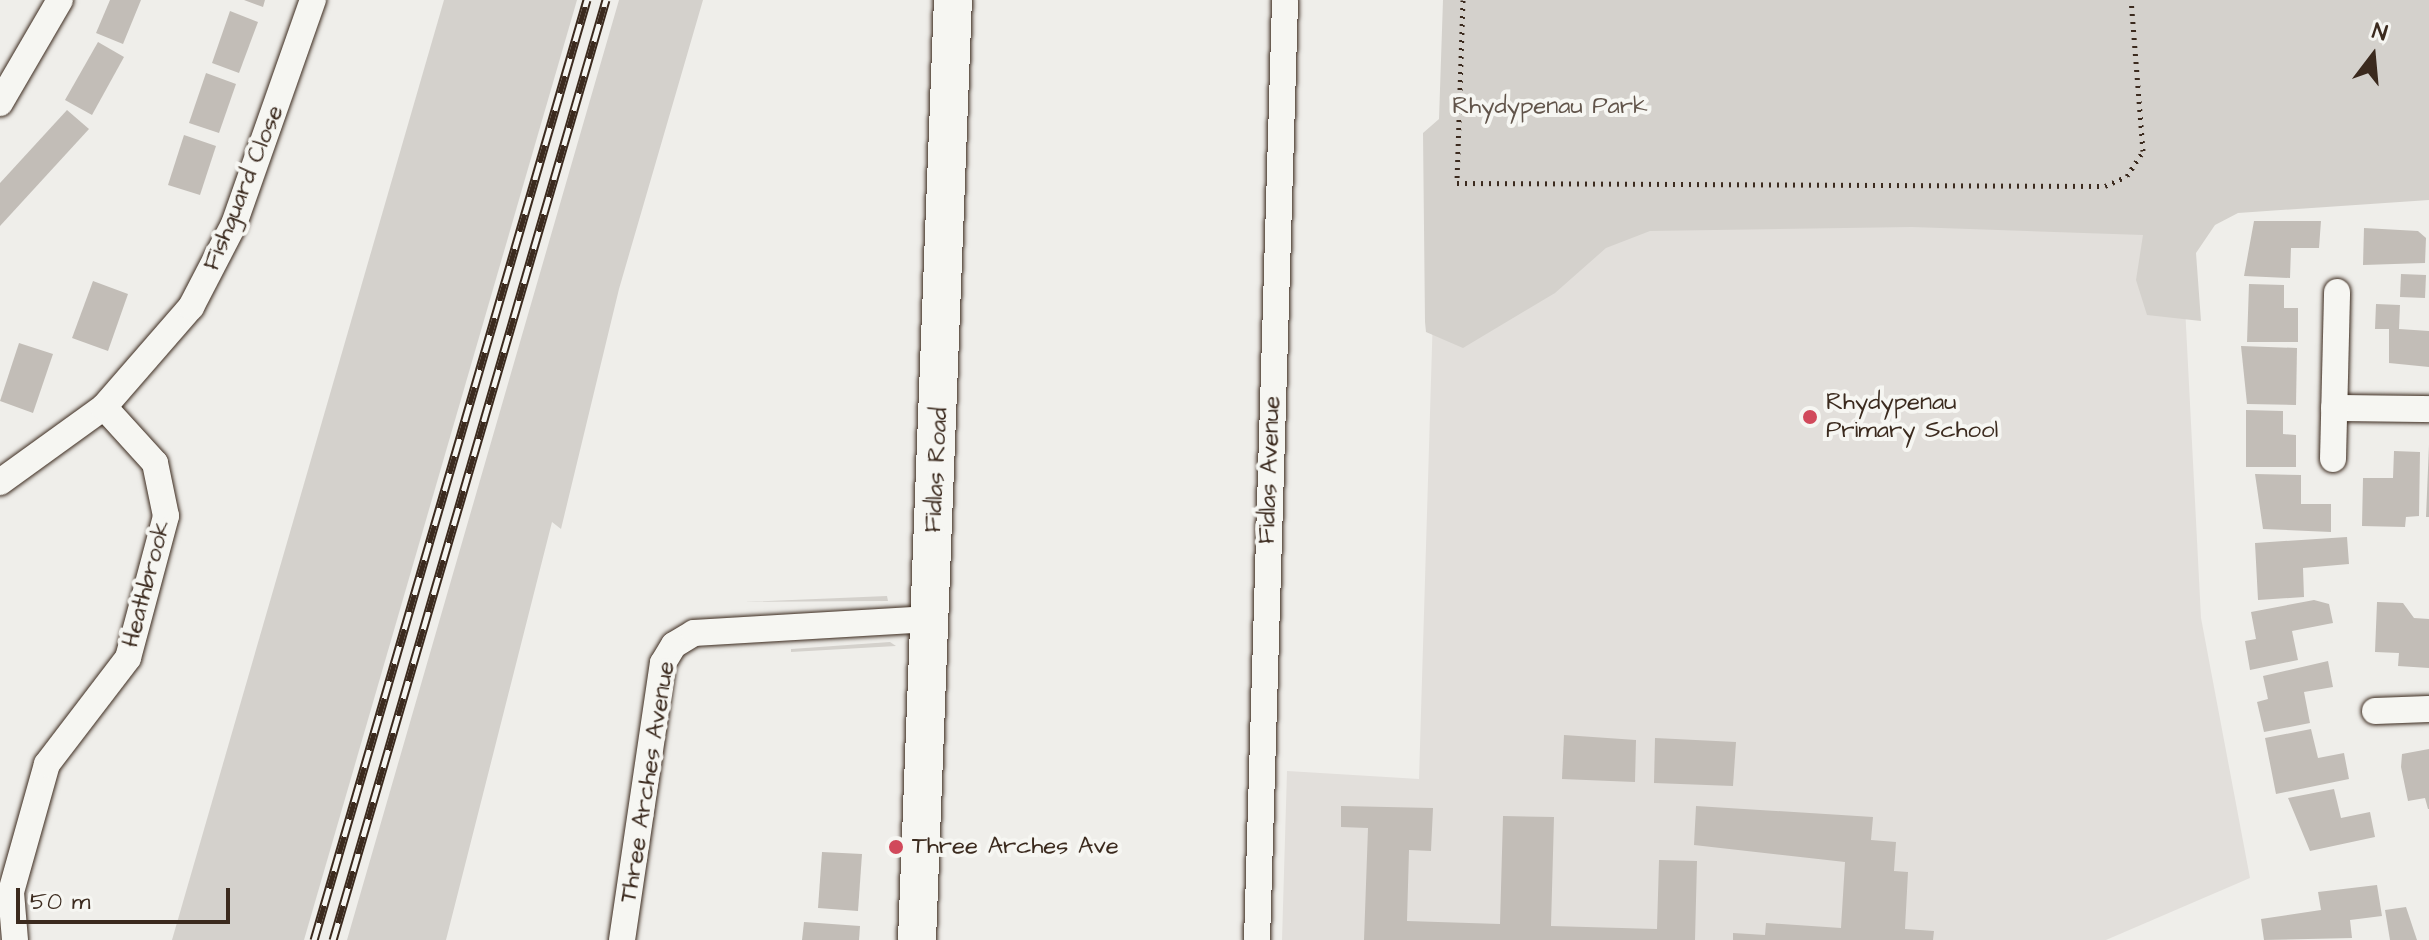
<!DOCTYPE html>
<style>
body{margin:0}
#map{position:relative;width:2429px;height:940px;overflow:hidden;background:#efeeea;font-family:"Architects Daughter",sans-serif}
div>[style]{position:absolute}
.built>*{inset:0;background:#e2dfdb}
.green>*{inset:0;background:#d4d1cc}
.building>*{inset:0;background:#c2bdb7}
.path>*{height:5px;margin-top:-2.5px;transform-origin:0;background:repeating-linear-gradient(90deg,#3b2a1e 0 2px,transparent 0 8px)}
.roads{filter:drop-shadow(0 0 2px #3b2a1e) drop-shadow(0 0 2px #3b2a1e)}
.street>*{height:26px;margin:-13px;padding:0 13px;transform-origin:13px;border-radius:13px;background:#f6f6f2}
.secondary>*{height:38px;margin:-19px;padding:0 19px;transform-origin:19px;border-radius:19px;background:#f6f6f2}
.rail>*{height:9px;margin-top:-4.5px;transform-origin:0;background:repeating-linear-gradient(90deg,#f6f6f2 0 18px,#3b2a1e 0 36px);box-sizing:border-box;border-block:2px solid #3b2a1e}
.dots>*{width:22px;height:22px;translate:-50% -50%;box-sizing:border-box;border:4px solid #f6f6f2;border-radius:50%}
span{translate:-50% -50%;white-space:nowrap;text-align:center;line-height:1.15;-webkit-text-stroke:8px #f6f6f2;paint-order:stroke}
.park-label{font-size:24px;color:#61544a}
.street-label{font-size:24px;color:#3b2a1e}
.poi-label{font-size:24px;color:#3b2a1e}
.left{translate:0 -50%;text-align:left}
.north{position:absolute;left:2333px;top:16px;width:80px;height:80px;-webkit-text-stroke:6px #f6f6f2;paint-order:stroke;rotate:16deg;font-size:22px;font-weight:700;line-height:32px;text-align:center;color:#3b2a1e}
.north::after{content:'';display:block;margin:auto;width:28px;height:36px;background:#3b2a1e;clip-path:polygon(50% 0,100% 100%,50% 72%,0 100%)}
.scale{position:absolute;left:16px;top:888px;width:214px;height:36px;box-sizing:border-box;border:4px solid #3b2a1e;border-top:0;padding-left:10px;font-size:24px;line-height:28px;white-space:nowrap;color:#3b2a1e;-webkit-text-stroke:6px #f6f6f2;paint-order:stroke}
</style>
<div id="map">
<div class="built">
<div style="clip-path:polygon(2180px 209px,2201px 618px,2250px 878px,2106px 940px,1282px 940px,1287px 771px,1419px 779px,1436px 214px)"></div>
</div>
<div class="green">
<div style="clip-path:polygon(444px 0,577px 0,304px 940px,172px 940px)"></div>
<div style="clip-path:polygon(619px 0,703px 0,619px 289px,561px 529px,552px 522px,446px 940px,347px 940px)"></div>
<div style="clip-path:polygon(1443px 0,2429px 0,2429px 200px,2238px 213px,2215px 225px,2196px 253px,2201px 321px,2147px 315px,2136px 280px,2143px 235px,1912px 227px,1650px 231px,1606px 248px,1555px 293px,1463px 348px,1426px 332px,1425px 322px,1423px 133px,1439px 119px)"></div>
<div style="clip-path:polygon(887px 596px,888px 601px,743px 602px,816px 599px)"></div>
<div style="clip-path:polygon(890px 642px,896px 646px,791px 652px,791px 649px)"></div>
</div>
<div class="building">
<div style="clip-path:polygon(110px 0,141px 0,123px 44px,96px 33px)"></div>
<div style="clip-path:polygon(244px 0,265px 0,263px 7px)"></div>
<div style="clip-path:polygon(230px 11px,258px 22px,239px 73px,212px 63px)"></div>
<div style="clip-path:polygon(98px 42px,124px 57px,92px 115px,65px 100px)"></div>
<div style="clip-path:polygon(206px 73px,236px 84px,219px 133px,189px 123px)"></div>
<div style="clip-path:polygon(67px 110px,89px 129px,0 226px,0 183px)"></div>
<div style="clip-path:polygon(184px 135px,216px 146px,200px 195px,168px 185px)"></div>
<div style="clip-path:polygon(2254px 221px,2321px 221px,2319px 248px,2291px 248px,2290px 278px,2244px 276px)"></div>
<div style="clip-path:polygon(2364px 228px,2418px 231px,2426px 238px,2425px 263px,2363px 265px)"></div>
<div style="clip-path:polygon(2401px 274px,2426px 275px,2425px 298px,2400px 297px)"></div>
<div style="clip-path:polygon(93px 281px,128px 294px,108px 351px,72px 338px)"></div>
<div style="clip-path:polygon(2249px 284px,2284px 285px,2284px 308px,2298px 308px,2298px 342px,2247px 342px)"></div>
<div style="clip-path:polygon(2376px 304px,2400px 305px,2399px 329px,2429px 331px,2429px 367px,2389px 363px,2389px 329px,2375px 329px)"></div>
<div style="clip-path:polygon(19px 343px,53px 354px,33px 413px,0 401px)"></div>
<div style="clip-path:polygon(2241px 346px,2297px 348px,2296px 405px,2247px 404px)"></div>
<div style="clip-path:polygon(2246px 410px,2283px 411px,2283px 434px,2296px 435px,2296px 467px,2246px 467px)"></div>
<div style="clip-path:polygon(2429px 445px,2429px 517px,2426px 517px)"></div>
<div style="clip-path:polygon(2394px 451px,2420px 452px,2419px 516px,2406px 517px,2405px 527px,2362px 526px,2363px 478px,2393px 478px)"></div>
<div style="clip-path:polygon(2255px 474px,2301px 475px,2301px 504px,2331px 504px,2331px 532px,2263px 529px)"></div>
<div style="clip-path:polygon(2347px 537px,2349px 564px,2303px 568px,2304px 597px,2258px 600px,2255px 543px)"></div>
<div style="clip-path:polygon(2314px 600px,2329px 604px,2333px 623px,2292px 631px,2298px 660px,2250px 670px,2245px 641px,2256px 639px,2251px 612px)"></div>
<div style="clip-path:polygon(2377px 602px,2403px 603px,2414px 618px,2429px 619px,2429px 668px,2398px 666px,2399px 653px,2375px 652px)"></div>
<div style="clip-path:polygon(2328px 661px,2333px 687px,2304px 692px,2310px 723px,2264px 732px,2257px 702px,2268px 699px,2263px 676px)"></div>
<div style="clip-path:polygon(2311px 729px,2318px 758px,2344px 753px,2349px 779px,2276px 794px,2265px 738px)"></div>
<div style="clip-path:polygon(1564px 735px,1636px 740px,1635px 782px,1562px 779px)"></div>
<div style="clip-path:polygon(1655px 738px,1736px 742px,1733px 786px,1654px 783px)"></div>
<div style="clip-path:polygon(2429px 749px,2429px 809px,2428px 809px,2425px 798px,2408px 801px,2401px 767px,2402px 754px)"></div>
<div style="clip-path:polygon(2334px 789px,2341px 818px,2370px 812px,2375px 837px,2310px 851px,2288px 798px)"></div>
<div style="clip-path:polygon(1341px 806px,1433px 808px,1431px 851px,1409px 850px,1407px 921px,1500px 924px,1503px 816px,1554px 817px,1551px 926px,1657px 929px,1659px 860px,1697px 861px,1695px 940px,1364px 940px,1368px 828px,1341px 827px)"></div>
<div style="clip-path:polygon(1696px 806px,1873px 817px,1871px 840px,1896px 842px,1894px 871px,1908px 872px,1905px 929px,1934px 931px,1933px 940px,1733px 940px,1733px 933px,1765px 935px,1766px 923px,1841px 928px,1845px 862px,1694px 845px)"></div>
<div style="clip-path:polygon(822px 852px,862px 854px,858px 911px,818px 908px)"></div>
<div style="clip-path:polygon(2377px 885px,2382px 916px,2350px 920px,2352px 938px,2264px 940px,2261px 919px,2321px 910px,2318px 892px)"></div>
<div style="clip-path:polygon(2406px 907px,2417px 940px,2390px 940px,2385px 910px)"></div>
<div style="clip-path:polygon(804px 922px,860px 926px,859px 940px,802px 940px)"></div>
</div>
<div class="path">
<div style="left:1463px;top:0;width:183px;rotate:91.9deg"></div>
<div style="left:1457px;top:183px;width:648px;rotate:0.27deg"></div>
<div style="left:2105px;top:186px;width:24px;rotate:-24deg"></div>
<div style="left:2127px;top:176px;width:30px;rotate:-57deg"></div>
<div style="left:2143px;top:151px;width:151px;rotate:-94.5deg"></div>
</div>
<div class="roads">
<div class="street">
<div style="left:0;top:103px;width:119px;rotate:-59.8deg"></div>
<div style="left:2334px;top:408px;width:95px;rotate:0.6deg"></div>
<div style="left:2333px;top:459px;width:167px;rotate:-88.6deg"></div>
<div style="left:0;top:482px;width:128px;rotate:-35.8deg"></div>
<div style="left:104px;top:407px;width:133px;rotate:-49deg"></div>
<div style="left:191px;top:307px;width:93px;rotate:-62.6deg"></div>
<div style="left:234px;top:224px;width:238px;rotate:-70.6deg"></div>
<div style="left:2375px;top:711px;width:54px;rotate:-2.1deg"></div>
<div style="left:15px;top:940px;width:48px;rotate:-94.8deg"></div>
<div style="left:11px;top:892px;width:133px;rotate:-74.3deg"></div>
<div style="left:47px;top:764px;width:133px;rotate:-52.6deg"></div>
<div style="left:128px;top:658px;width:147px;rotate:-75deg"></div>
<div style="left:166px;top:516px;width:54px;rotate:-101.7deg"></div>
<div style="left:155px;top:463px;width:76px;rotate:-132.3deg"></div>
<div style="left:622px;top:940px;width:280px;rotate:-81.6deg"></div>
<div style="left:663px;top:663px;width:21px;rotate:-59deg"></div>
<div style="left:674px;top:645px;width:23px;rotate:-31deg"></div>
<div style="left:694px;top:633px;width:236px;rotate:-3.4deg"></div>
<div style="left:1257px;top:940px;width:940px;rotate:-88.29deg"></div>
</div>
<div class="secondary">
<div style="left:917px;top:940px;width:941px;rotate:-87.81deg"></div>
</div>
</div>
<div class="rail">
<div style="left:314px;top:940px;width:979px;rotate:-73.81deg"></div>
<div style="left:333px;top:940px;width:979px;rotate:-73.81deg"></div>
</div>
<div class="dots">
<div style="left:1810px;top:417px;background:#d1495b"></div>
<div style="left:896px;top:847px;background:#d1495b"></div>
</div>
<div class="park-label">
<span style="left:1550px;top:107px">Rhydypenau Park</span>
</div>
<div class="street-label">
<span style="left:244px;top:188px;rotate:-68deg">Fishguard Close</span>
<span style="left:937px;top:470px;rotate:-87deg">Fidlas Road</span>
<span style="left:1270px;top:470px;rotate:-88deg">Fidlas Avenue</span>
<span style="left:147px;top:584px;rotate:-75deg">Heathbrook</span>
<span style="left:648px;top:782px;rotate:-81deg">Three Arches Avenue</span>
</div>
<div class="poi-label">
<span class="left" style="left:1826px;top:417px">Rhydypenau<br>Primary School</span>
<span class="left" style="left:912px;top:847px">Three Arches Ave</span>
</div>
<div class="north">N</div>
<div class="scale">50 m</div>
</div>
